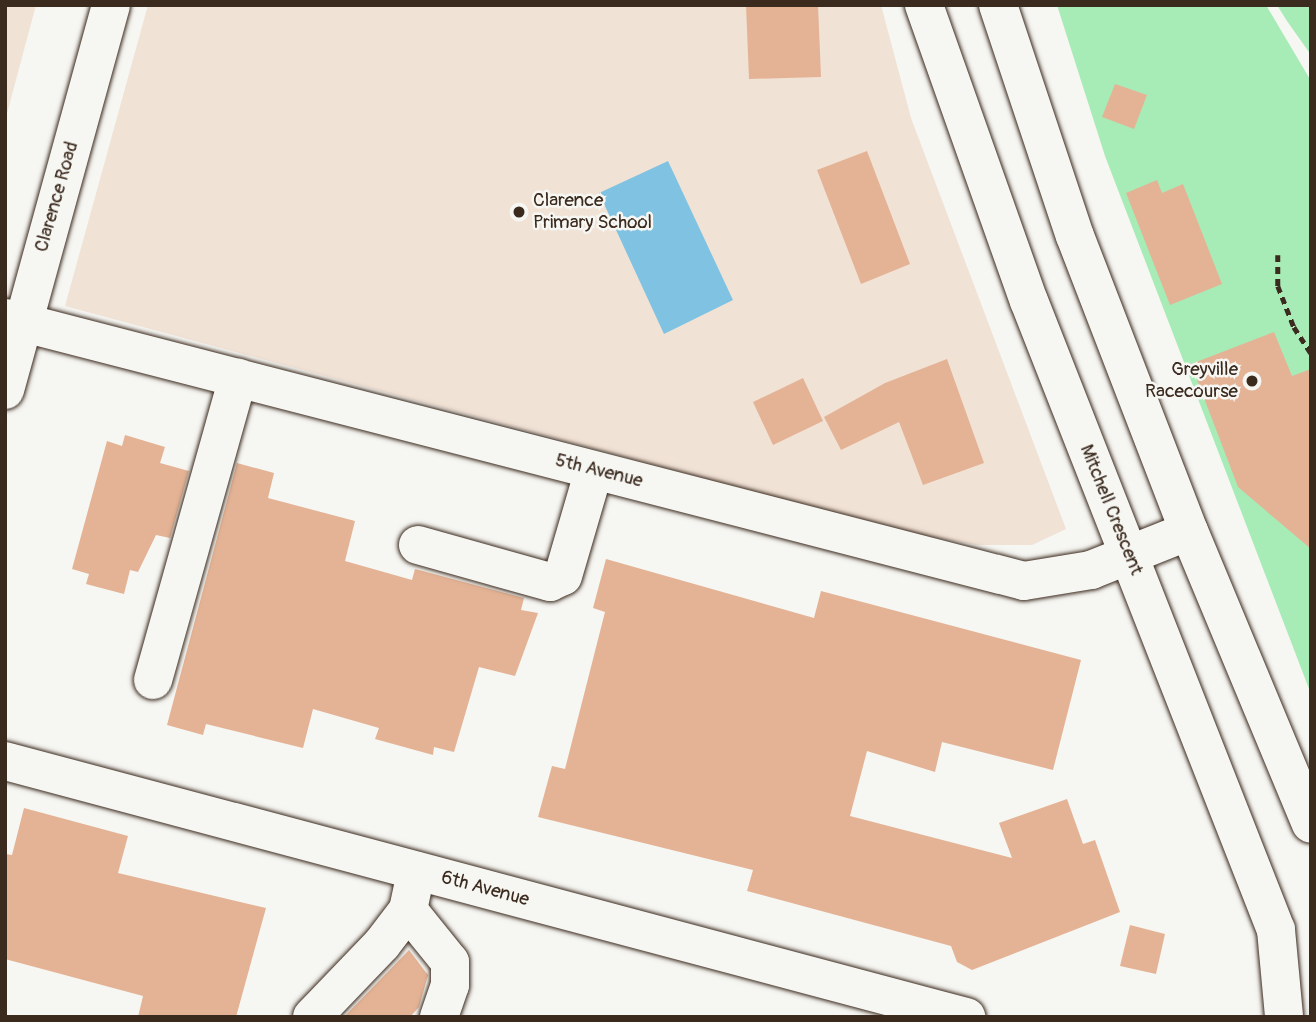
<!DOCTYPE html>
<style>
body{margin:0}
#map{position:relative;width:1316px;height:1022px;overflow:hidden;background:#f6f6f2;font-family:Pangolin,sans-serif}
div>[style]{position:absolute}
.built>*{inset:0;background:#f1e2d6}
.green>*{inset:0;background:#a7ebb6}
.water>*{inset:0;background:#80c2e1}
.building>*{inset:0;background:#e4b395}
.path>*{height:4.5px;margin-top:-2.25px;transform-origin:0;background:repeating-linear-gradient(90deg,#3b2a1e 0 7px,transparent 0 12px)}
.roads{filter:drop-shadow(0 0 2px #3b2a1e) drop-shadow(0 0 2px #3b2a1e)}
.minor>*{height:38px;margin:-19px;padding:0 19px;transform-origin:19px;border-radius:19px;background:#f6f6f2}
.dots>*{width:19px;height:19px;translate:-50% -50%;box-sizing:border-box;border:4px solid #f6f6f2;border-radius:50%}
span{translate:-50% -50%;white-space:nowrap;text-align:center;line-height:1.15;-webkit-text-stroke:5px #f6f6f2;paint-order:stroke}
.street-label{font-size:19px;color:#3b2a1e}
.poi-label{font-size:19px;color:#3b2a1e}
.left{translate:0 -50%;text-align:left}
.right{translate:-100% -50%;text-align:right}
.frame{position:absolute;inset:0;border:7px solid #3b2a1e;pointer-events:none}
</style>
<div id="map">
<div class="built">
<div style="clip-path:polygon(5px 5px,36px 5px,5px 121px)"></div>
<div style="clip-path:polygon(148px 5px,881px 5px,911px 118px,1066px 529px,1032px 545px,977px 545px,907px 533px,65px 306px)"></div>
</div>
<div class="green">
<div style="clip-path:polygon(1057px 5px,1266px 5px,1311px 81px,1311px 694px,1105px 156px)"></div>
<div style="clip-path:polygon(1277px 5px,1311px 5px,1311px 55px,1287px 21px)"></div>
</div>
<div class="water">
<div style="clip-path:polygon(668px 161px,733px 300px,664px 334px,599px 193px)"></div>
</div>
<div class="building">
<div style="clip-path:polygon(746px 5px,818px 5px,821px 77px,749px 79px)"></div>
<div style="clip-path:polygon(1115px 84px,1147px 95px,1134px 129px,1102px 117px)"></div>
<div style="clip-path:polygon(867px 151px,910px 264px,861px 284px,817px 170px)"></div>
<div style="clip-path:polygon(1157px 180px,1162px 193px,1183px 184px,1222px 284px,1170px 305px,1126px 193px)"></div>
<div style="clip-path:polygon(1274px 332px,1292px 376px,1311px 369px,1311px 549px,1238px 487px,1191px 364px)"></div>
<div style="clip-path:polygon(947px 359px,984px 463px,923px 485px,899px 422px,841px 450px,824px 417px,885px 383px)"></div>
<div style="clip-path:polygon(803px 378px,823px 421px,773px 445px,753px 402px)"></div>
<div style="clip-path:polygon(125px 435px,165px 447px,160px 463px,189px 471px,170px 538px,156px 535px,138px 572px,130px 570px,124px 594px,86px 584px,89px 574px,72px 569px,107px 441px,122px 446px)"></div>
<div style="clip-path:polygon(237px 463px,274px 473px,268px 498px,355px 521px,345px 561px,412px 580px,415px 569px,524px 598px,521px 610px,538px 613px,515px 676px,479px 667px,454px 752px,434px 747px,433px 755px,375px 739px,379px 728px,313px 709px,303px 748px,206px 724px,203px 735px,167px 725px)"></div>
<div style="clip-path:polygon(606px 559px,814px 618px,821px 591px,1081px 660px,1053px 770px,942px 742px,935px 772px,867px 751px,850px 816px,1012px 858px,999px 823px,1067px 799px,1083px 844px,1095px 840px,1120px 912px,972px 970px,957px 962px,951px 946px,747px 891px,753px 870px,538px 817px,552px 766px,565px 769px,605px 612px,593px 608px)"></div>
<div style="clip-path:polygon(24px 808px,128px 836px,118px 873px,266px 908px,236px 1017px,138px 1017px,143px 996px,5px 959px,5px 854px,12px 855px)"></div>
<div style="clip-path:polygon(1130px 925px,1165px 934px,1156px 974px,1120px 966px)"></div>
<div style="clip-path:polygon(409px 950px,428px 975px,419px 1007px,410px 1017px,344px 1017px)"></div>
</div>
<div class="path">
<div style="left:1278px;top:255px;width:31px;rotate:90deg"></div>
<div style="left:1278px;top:286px;width:44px;rotate:68.7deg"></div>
<div style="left:1294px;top:327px;width:31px;rotate:57deg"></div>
</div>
<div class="roads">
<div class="minor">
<div style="left:924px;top:5px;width:314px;rotate:70.5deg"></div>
<div style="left:1029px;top:301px;width:676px;rotate:68.56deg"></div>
<div style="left:1276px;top:930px;width:87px;rotate:84.7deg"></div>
<div style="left:998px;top:5px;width:243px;rotate:71.6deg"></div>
<div style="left:1075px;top:236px;width:316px;rotate:68.9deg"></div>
<div style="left:1189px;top:531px;width:317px;rotate:67.4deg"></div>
<div style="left:5px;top:318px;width:1052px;rotate:14.47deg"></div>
<div style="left:1024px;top:581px;width:68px;rotate:-9.3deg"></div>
<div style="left:1091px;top:570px;width:105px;rotate:-21.7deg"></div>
<div style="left:5px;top:390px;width:399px;rotate:-74.6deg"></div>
<div style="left:418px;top:545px;width:137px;rotate:15.7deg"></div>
<div style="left:550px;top:582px;width:14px;rotate:-25deg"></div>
<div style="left:563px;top:576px;width:110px;rotate:-73.7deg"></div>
<div style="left:153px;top:680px;width:314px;rotate:-74.3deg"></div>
<div style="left:5px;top:761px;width:995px;rotate:14.92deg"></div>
<div style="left:408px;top:910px;width:67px;rotate:51.1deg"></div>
<div style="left:450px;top:962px;width:23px;rotate:90deg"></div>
<div style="left:450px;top:985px;width:34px;rotate:109deg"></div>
<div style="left:312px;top:1017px;width:101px;rotate:-46.2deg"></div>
<div style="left:382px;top:944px;width:43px;rotate:-52.6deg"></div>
<div style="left:408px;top:910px;width:40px;rotate:-78deg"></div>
</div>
</div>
<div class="dots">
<div style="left:519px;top:212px;background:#3b2a1e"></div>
<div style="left:1252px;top:381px;background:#3b2a1e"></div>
</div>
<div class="street-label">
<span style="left:57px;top:197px;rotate:-74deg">Clarence Road</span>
<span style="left:599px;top:471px;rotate:14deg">5th Avenue</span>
<span style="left:1111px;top:510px;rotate:68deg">Mitchell Crescent</span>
<span style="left:485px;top:889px;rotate:15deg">6th Avenue</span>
</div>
<div class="poi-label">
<span class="left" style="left:533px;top:212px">Clarence<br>Primary School</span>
<span class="right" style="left:1238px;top:381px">Greyville<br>Racecourse</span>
</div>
<div class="frame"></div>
</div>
